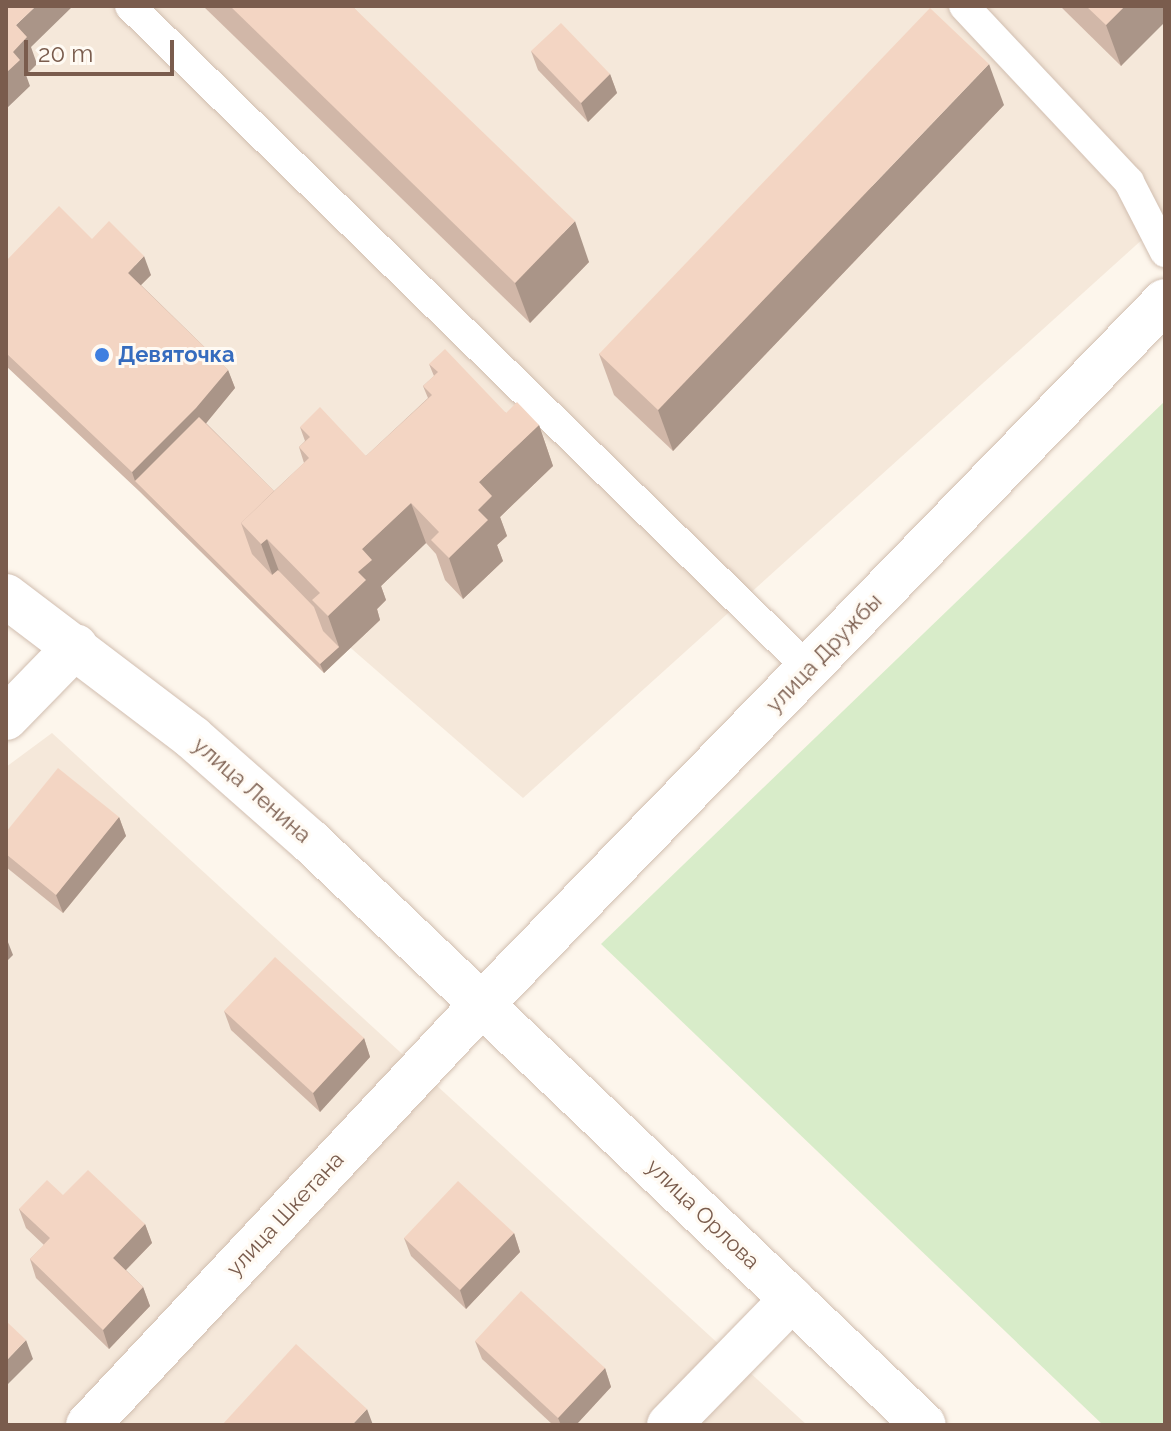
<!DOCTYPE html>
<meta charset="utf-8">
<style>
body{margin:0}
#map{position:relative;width:1171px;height:1431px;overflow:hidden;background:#fdf6ec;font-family:Raleway,sans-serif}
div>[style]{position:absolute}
.residential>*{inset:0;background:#f5e8da}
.green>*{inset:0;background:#d8ecc9}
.roads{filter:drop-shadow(0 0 2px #d1beb0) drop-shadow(0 0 2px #d1beb0)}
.service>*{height:30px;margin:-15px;padding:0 15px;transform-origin:15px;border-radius:15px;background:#fff}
.minor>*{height:44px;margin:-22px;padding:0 22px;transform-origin:22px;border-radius:22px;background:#fff}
.tertiary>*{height:44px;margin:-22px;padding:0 22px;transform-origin:22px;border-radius:22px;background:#fff}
.wall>*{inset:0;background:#d1b7a8}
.shaded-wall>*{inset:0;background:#aa9588}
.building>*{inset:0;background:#f3d5c3}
.dots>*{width:22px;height:22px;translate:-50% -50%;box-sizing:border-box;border:4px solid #fffaf3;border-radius:50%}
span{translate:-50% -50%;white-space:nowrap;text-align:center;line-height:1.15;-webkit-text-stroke:6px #fffaf3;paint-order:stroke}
.shop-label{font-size:22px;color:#366cbe;font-weight:700}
.left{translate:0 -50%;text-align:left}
.street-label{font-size:22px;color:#7a5c4d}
.frame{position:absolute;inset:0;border:8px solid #7a5c4d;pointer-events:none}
.scale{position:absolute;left:24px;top:40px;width:150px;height:36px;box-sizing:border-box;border:4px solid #7a5c4d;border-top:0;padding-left:10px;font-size:24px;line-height:28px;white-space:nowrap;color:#7a5c4d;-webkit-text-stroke:6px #fffaf3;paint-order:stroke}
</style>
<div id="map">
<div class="residential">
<div style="clip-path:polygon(6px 6px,1165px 6px,1165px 219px,523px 798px,6px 348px)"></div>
<div style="clip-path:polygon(52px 733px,807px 1425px,6px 1425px,6px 767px)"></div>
</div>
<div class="green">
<div style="clip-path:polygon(1165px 401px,1165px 1425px,1103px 1425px,601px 944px)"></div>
</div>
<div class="roads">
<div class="service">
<div style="left:130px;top:6px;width:949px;rotate:44.32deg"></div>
<div style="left:964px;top:6px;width:241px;rotate:46.8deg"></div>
<div style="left:1129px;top:182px;width:79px;rotate:62.8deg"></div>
</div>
<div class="minor">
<div style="left:6px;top:718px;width:100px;rotate:-45.8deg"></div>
<div style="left:88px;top:1425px;width:577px;rotate:-46.9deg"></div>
<div style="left:669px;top:1425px;width:176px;rotate:-45.7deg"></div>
</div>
<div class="tertiary">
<div style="left:6px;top:596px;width:235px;rotate:37.2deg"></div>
<div style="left:193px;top:738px;width:156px;rotate:41.4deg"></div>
<div style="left:310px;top:841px;width:847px;rotate:43.57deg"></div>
<div style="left:482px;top:1004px;width:980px;rotate:-45.83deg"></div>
</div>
</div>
<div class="wall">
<div style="clip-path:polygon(203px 6px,352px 6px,589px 262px,530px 323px)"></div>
<div style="clip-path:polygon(1060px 6px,1165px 6px,1121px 66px)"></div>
<div style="clip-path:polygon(531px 51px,610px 74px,617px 93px,588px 122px,538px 70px)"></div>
<div style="clip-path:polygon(1004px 105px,673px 451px,614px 395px,599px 354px)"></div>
<div style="clip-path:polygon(92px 239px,151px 275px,141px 285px,228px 370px,235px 388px,206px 423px,274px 491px,304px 463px,299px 447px,305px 441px,300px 427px,366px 456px,428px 398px,423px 386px,434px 376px,429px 364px,506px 413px,539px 425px,553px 466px,500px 517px,507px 536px,497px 545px,503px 561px,463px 599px,445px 580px,436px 554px,426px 543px,381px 586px,386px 600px,377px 609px,380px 620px,324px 673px,139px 491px,6px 366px,6px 261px)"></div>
<div style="clip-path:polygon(119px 817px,126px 836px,63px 913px,6px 867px,6px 832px)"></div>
<div style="clip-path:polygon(224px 1011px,364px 1038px,370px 1057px,320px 1112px,231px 1030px)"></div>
<div style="clip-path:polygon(63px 1195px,145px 1224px,152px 1243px,126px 1270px,143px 1287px,150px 1306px,109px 1349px,36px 1278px,30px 1259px,44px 1245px,26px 1228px,19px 1209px)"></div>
<div style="clip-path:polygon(514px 1233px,520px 1252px,466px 1309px,411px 1256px,404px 1238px)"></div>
<div style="clip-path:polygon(475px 1341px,605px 1368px,611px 1387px,576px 1425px,553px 1425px,482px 1359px)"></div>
</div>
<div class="shaded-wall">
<div style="clip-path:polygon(36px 6px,73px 6px,31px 47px,37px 64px,26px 75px,30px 86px,6px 109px,6px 73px,13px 52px,16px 25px)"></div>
<div style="clip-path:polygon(1125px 6px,1165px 6px,1165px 22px,1121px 66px,1106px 25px)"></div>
<div style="clip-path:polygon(989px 64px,1004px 105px,673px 451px,658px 410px)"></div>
<div style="clip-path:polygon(610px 74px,617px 93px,588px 122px,581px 103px)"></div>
<div style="clip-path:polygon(575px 221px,589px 262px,530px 323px,515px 283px)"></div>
<div style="clip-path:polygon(144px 256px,151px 275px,135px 291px,128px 273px)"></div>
<div style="clip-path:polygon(228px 370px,235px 388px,203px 427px,135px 481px,132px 472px)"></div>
<div style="clip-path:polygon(539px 425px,553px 466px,500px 517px,507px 536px,497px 545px,503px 561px,463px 599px,449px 558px,478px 510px,479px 482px)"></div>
<div style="clip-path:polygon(411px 503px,426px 543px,381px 586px,386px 600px,377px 609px,380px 620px,324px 673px,320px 664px,339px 647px,328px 616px,358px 572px,362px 549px)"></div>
<div style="clip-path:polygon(267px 539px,282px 579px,276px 585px,261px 544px)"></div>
<div style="clip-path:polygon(119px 817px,126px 836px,63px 913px,56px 895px)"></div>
<div style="clip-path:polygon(6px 937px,13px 955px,6px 962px)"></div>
<div style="clip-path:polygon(364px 1038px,370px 1057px,320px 1112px,313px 1093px)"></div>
<div style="clip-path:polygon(145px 1224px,152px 1243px,120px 1276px,113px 1258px)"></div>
<div style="clip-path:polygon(514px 1233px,520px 1252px,466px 1309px,460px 1290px)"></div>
<div style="clip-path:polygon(143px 1287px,150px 1306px,109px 1349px,103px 1330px)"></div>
<div style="clip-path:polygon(26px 1340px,33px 1359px,6px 1386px,6px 1361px)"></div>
<div style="clip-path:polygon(605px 1368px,611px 1387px,576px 1425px,561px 1425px,558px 1418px)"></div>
<div style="clip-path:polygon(367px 1409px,373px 1425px,352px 1425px)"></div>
</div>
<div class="building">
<div style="clip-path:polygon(6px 6px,36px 6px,16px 25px,27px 37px,13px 52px,20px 60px,6px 73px)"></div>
<div style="clip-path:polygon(230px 6px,352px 6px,575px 221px,515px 283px)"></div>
<div style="clip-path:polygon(1086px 6px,1125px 6px,1106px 25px)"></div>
<div style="clip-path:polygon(930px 8px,989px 64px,658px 410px,599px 354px)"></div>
<div style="clip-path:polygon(561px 23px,610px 74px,581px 103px,531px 51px)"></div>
<div style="clip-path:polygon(59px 206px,92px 239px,109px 221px,144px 256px,128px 273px,228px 370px,196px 408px,132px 472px,6px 353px,6px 261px)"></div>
<div style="clip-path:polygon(445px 349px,506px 413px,517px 402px,539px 425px,479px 482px,492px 496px,478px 510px,488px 520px,449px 558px,431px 540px,439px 532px,411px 503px,362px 549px,372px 560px,358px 572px,366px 580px,328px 616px,312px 600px,320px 593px,267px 539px,261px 544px,241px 523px,309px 458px,299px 447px,310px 437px,300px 427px,320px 407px,366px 456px,432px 395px,423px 386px,438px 372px,429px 364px)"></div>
<div style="clip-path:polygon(199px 417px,274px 491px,241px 523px,252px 554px,272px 575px,278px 570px,314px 607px,323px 631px,339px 647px,320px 664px,135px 481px)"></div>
<div style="clip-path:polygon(58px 768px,119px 817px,56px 895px,6px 854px,6px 832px)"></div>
<div style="clip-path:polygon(275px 957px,364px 1038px,313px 1093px,224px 1011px)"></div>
<div style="clip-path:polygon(88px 1170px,145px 1224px,113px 1258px,143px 1287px,103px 1330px,30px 1259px,50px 1238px,19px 1209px,47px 1180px,63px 1195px)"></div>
<div style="clip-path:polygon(458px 1181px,514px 1233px,460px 1290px,404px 1238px)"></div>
<div style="clip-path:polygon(521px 1291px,605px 1368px,558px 1418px,475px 1341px)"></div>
<div style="clip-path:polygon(6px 1321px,26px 1340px,6px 1361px)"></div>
<div style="clip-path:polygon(296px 1344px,367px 1409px,352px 1425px,222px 1425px)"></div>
</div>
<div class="dots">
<div style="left:102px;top:355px;background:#3f7fe0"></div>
</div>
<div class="shop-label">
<span class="left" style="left:118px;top:355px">Девяточка</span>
</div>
<div class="street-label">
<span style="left:824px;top:653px;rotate:-46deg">улица Дружбы</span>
<span style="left:252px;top:790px;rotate:41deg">улица Ленина</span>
<span style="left:285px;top:1214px;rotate:-47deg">улица Шкетана</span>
<span style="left:703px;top:1214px;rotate:44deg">улица Орлова</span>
</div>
<div class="frame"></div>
<div class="scale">20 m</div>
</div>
